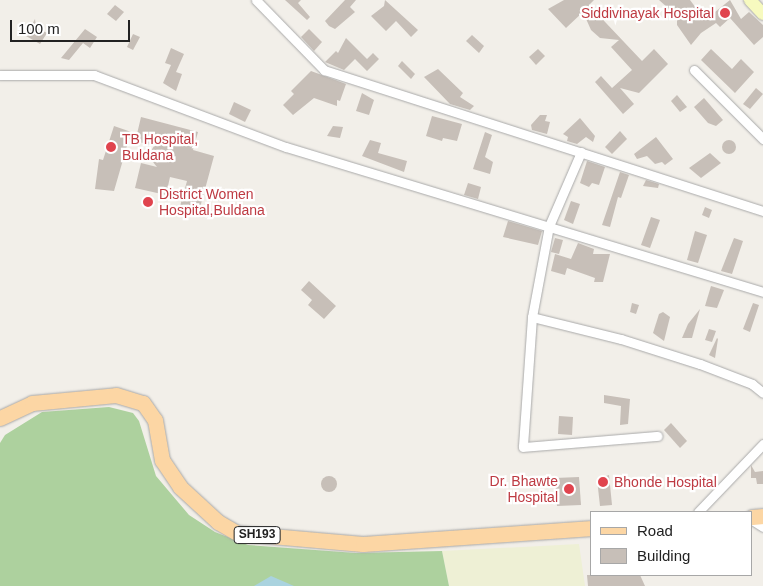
<!DOCTYPE html>
<style>
body{margin:0}
#map{position:relative;width:763px;height:586px;overflow:hidden;background:#f2efe9;font-family:Helvetica,sans-serif}
div>[style]{position:absolute}
.farmland>*{inset:0;background:#eef0d5}
.forest>*{inset:0;background:#add19e}
.water>*{inset:0;background:#aad3df}
.building>*{inset:0;background:#c7bfb8}
.round{border-radius:50%}
.roads{filter:drop-shadow(0 0 1px #a9a9a9) drop-shadow(0 0 1px #a9a9a9)}
.street>*{height:9px;margin:-4.5px;padding:0 4.5px;transform-origin:4.5px;border-radius:4.5px;background:#fff}
.secondary>*{height:12px;margin:-6px;padding:0 6px;transform-origin:6px;border-radius:6px;background:#f7fabf}
.primary>*{height:15px;margin:-7.5px;padding:0 7.5px;transform-origin:7.5px;border-radius:7.5px;background:#fcd6a4}
.dots>*{width:14px;height:14px;translate:-50% -50%;box-sizing:border-box;border:2px solid #fff;border-radius:50%}
span{translate:-50% -50%;white-space:nowrap;text-align:center;line-height:1.15;-webkit-text-stroke:4.5px #fff;paint-order:stroke}
.shield-label span{padding:1px 4px;background:#fff;border:1px solid;border-radius:4px;-webkit-text-stroke-width:0}
.shield-label{font-size:12px;color:#222;font-weight:700}
.health-label{font-size:14px;color:#be3a42}
.right{translate:-100% -50%;text-align:right}
.left{translate:0 -50%;text-align:left}
.legend{position:absolute;left:590px;top:511px;width:162px;height:65px;box-sizing:border-box;background:#fff;border:1px solid #a7a7a7;margin:0;padding:6px 9px;list-style:none;font-size:15px;color:#222}
.legend li{display:flex;align-items:center;gap:10px;height:25px}
.legend b{width:25px;border:1px solid #a7a7a7}
.scale{position:absolute;left:10px;top:20px;width:120px;height:22px;box-sizing:border-box;border:2px solid #222;border-top:0;padding-left:6px;font-size:15px;line-height:18px;white-space:nowrap;color:#222;-webkit-text-stroke:4px #fff;paint-order:stroke}
</style>
<div id="map">
<div class="farmland">
<div style="clip-path:polygon(579px 544px,585px 586px,449px 586px,442px 551px)"></div>
</div>
<div class="forest">
<div style="clip-path:polygon(109px 407px,133px 413px,139px 421px,156px 476px,189px 515px,215px 532px,248px 545px,356px 553px,442px 551px,449px 586px,0 586px,0 443px,5px 435px,42px 412px)"></div>
</div>
<div class="water">
<div style="clip-path:polygon(271px 576px,294px 586px,254px 586px)"></div>
</div>
<div class="building">
<div style="clip-path:polygon(285px 0,301px 0,298px 3px,310px 17px,307px 20px)"></div>
<div style="clip-path:polygon(345px 0,356px 0,350px 7px,355px 12px,335px 29px,329px 26px,325px 21px)"></div>
<div style="clip-path:polygon(385px 0,418px 30px,411px 37px,396px 21px,386px 31px,371px 16px,384px 6px)"></div>
<div style="clip-path:polygon(564px 0,594px 0,589px 5px,642px 61px,654px 49px,668px 64px,639px 93px,620px 88px,634px 104px,623px 114px,595px 82px,601px 76px,612px 88px,632px 70px,611px 47px,619px 40px,600px 38px,591px 30px,583px 12px,566px 28px,548px 9px)"></div>
<div style="clip-path:polygon(659px 0,690px 0,705px 20px,730px 0,741px 19px,749px 12px,763px 25px,763px 37px,754px 45px,730px 18px,720px 27px,716px 23px,701px 33px,691px 45px,677px 25px,677px 16px)"></div>
<div style="clip-path:polygon(115px 5px,124px 12px,116px 21px,107px 14px)"></div>
<div style="clip-path:polygon(35px 19px,36px 27px,47px 33px,40px 44px,26px 36px)"></div>
<div style="clip-path:polygon(85px 29px,97px 37px,90px 48px,83px 43px,69px 60px,61px 58px)"></div>
<div style="clip-path:polygon(309px 29px,322px 42px,314px 51px,301px 37px)"></div>
<div style="clip-path:polygon(133px 34px,140px 37px,133px 50px,127px 47px)"></div>
<div style="clip-path:polygon(472px 35px,484px 46px,479px 53px,466px 41px)"></div>
<div style="clip-path:polygon(346px 38px,367px 59px,373px 53px,379px 59px,367px 71px,355px 59px,344px 70px,325px 62px,336px 51px,338px 53px)"></div>
<div style="clip-path:polygon(171px 48px,184px 54px,176px 72px,182px 74px,176px 91px,163px 83px,171px 65px,165px 63px)"></div>
<div style="clip-path:polygon(538px 49px,545px 56px,536px 65px,529px 57px)"></div>
<div style="clip-path:polygon(711px 49px,732px 69px,741px 59px,754px 72px,735px 93px,701px 60px)"></div>
<div style="clip-path:polygon(402px 61px,415px 74px,411px 79px,398px 66px)"></div>
<div style="clip-path:polygon(438px 69px,463px 93px,460px 97px,474px 106px,470px 110px,450px 104px,424px 77px)"></div>
<div style="clip-path:polygon(311px 71px,346px 84px,340px 101px,337px 100px,337px 106px,314px 98px,293px 115px,283px 105px,294px 94px,291px 91px)"></div>
<div style="clip-path:polygon(756px 88px,763px 94px,750px 109px,743px 104px)"></div>
<div style="clip-path:polygon(362px 93px,374px 100px,369px 115px,356px 111px)"></div>
<div style="clip-path:polygon(677px 95px,687px 107px,680px 112px,671px 101px)"></div>
<div style="clip-path:polygon(704px 98px,723px 120px,716px 126px,708px 123px,694px 107px)"></div>
<div style="clip-path:polygon(234px 102px,251px 110px,245px 122px,229px 114px)"></div>
<div style="clip-path:polygon(540px 115px,547px 115px,545px 121px,550px 122px,547px 134px,532px 130px,531px 125px)"></div>
<div style="clip-path:polygon(432px 116px,462px 124px,457px 141px,443px 138px,442px 141px,426px 136px)"></div>
<div style="clip-path:polygon(141px 117px,198px 132px,193px 150px,214px 156px,198px 215px,179px 210px,187px 181px,170px 177px,166px 195px,135px 188px,141px 163px,157px 167px,148px 156px,154px 146px,129px 139px,114px 191px,95px 189px,99px 159px,103px 160px,114px 126px,137px 134px)"></div>
<div style="clip-path:polygon(580px 118px,595px 136px,593px 142px,586px 137px,577px 144px,567px 141px,568px 137px,563px 134px)"></div>
<div style="clip-path:polygon(333px 126px,343px 127px,340px 138px,327px 136px)"></div>
<div style="clip-path:polygon(620px 131px,627px 139px,612px 154px,605px 147px)"></div>
<div style="clip-path:polygon(485px 132px,492px 135px,485px 157px,493px 162px,490px 174px,473px 169px)"></div>
<div style="clip-path:polygon(656px 137px,673px 159px,665px 165px,662px 162px,655px 164px,647px 156px,637px 159px,634px 154px)"></div>
<div style="clip-path:polygon(370px 140px,381px 143px,378px 153px,407px 161px,404px 172px,362px 156px)"></div>
<div class="round" style="left:722px;top:140px;width:14px;height:14px"></div>
<div style="clip-path:polygon(710px 153px,721px 163px,701px 178px,689px 168px)"></div>
<div style="clip-path:polygon(587px 161px,605px 167px,599px 185px,592px 183px,589px 187px,580px 183px)"></div>
<div style="clip-path:polygon(620px 172px,629px 175px,621px 198px,618px 197px,610px 227px,602px 225px)"></div>
<div style="clip-path:polygon(646px 180px,659px 184px,658px 188px,643px 186px)"></div>
<div style="clip-path:polygon(468px 183px,481px 187px,478px 199px,464px 195px)"></div>
<div style="clip-path:polygon(571px 201px,580px 204px,573px 224px,564px 220px)"></div>
<div style="clip-path:polygon(705px 207px,712px 210px,709px 218px,702px 215px)"></div>
<div style="clip-path:polygon(651px 217px,660px 220px,650px 248px,641px 245px)"></div>
<div style="clip-path:polygon(508px 221px,542px 231px,538px 245px,503px 237px)"></div>
<div style="clip-path:polygon(695px 231px,707px 235px,698px 263px,687px 260px)"></div>
<div style="clip-path:polygon(555px 238px,563px 240px,559px 254px,551px 252px)"></div>
<div style="clip-path:polygon(734px 238px,743px 241px,732px 274px,721px 271px)"></div>
<div style="clip-path:polygon(578px 243px,594px 249px,593px 254px,610px 254px,603px 282px,594px 282px,595px 278px,567px 268px,565px 275px,551px 271px,555px 254px,571px 259px)"></div>
<div style="clip-path:polygon(309px 281px,336px 306px,324px 319px,308px 305px,312px 300px,301px 290px)"></div>
<div style="clip-path:polygon(711px 286px,724px 290px,717px 308px,705px 306px)"></div>
<div style="clip-path:polygon(632px 303px,639px 305px,636px 314px,630px 312px)"></div>
<div style="clip-path:polygon(753px 303px,759px 305px,750px 332px,743px 329px)"></div>
<div style="clip-path:polygon(700px 309px,692px 338px,682px 338px,688px 324px)"></div>
<div style="clip-path:polygon(663px 312px,670px 317px,664px 341px,653px 333px,659px 314px)"></div>
<div style="clip-path:polygon(709px 329px,716px 331px,712px 342px,705px 340px)"></div>
<div style="clip-path:polygon(717px 338px,718px 339px,715px 358px,709px 355px)"></div>
<div style="clip-path:polygon(604px 395px,630px 399px,628px 424px,620px 425px,621px 406px,604px 403px)"></div>
<div style="clip-path:polygon(559px 416px,573px 417px,572px 435px,558px 434px)"></div>
<div style="clip-path:polygon(671px 423px,687px 441px,680px 448px,664px 430px)"></div>
<div style="clip-path:polygon(751px 465px,755px 472px,763px 471px,763px 484px,757px 484px,756px 478px,751px 478px)"></div>
<div style="clip-path:polygon(609px 475px,612px 505px,600px 506px,597px 479px)"></div>
<div class="round" style="left:321px;top:476px;width:16px;height:16px"></div>
<div style="clip-path:polygon(579px 477px,581px 505px,557px 506px,555px 478px)"></div>
<div style="clip-path:polygon(587px 575px,640px 575px,645px 586px,588px 586px)"></div>
</div>
<div class="roads">
<div class="street">
<div style="left:256px;top:0;width:98px;rotate:45.8deg"></div>
<div style="left:324px;top:70px;width:461px;rotate:17.8deg"></div>
<div style="left:694px;top:70px;width:98px;rotate:45deg"></div>
<div style="left:0;top:75px;width:94px"></div>
<div style="left:94px;top:75px;width:205px;rotate:20.6deg"></div>
<div style="left:286px;top:147px;width:499px;rotate:16.9deg"></div>
<div style="left:581px;top:152px;width:81px;rotate:113.4deg"></div>
<div style="left:549px;top:226px;width:93px;rotate:100.6deg"></div>
<div style="left:532px;top:317px;width:130px;rotate:94deg"></div>
<div style="left:523px;top:447px;width:135px;rotate:-4.7deg"></div>
<div style="left:532px;top:317px;width:92px;rotate:13.9deg"></div>
<div style="left:621px;top:339px;width:83px;rotate:17.6deg"></div>
<div style="left:700px;top:364px;width:56px;rotate:21deg"></div>
<div style="left:752px;top:384px;width:14px;rotate:39deg"></div>
<div style="left:698px;top:512px;width:94px;rotate:-46.3deg"></div>
<div style="left:752px;top:520px;width:13px;rotate:32deg"></div>
</div>
<div class="secondary">
<div style="left:750px;top:0;width:19px;rotate:47deg"></div>
</div>
<div class="primary">
<div style="left:0;top:418px;width:35px;rotate:-25deg"></div>
<div style="left:32px;top:403px;width:84px;rotate:-5.4deg"></div>
<div style="left:116px;top:395px;width:28px;rotate:17deg"></div>
<div style="left:143px;top:403px;width:21px;rotate:55deg"></div>
<div style="left:155px;top:420px;width:41px;rotate:80.1deg"></div>
<div style="left:162px;top:460px;width:32px;rotate:56deg"></div>
<div style="left:180px;top:487px;width:52px;rotate:42.6deg"></div>
<div style="left:218px;top:522px;width:22px;rotate:30deg"></div>
<div style="left:237px;top:533px;width:126px;rotate:5deg"></div>
<div style="left:363px;top:544px;width:230px;rotate:-4deg"></div>
<div style="left:752px;top:517px;width:11px;rotate:-5deg"></div>
</div>
</div>
<div class="dots">
<div style="left:725px;top:13px;background:#e0444e"></div>
<div style="left:111px;top:147px;background:#e0444e"></div>
<div style="left:148px;top:202px;background:#e0444e"></div>
<div style="left:603px;top:482px;background:#e0444e"></div>
<div style="left:569px;top:489px;background:#e0444e"></div>
</div>
<div class="shield-label">
<span style="left:257px;top:535px">SH193</span>
</div>
<div class="health-label">
<span class="right" style="left:714px;top:13px">Siddivinayak Hospital</span>
<span class="left" style="left:122px;top:147px">TB Hospital,<br>Buldana</span>
<span class="left" style="left:159px;top:202px">District Women<br>Hospital,Buldana</span>
<span class="right" style="left:558px;top:489px">Dr. Bhawte<br>Hospital</span>
<span class="left" style="left:614px;top:482px">Bhonde Hospital</span>
</div>
<ul class="legend">
<li><b style="height:6px;background:#fcd6a4"></b>Road</li>
<li><b style="height:14px;background:#c7bfb8"></b>Building</li>
</ul>
<div class="scale">100 m</div>
</div>
